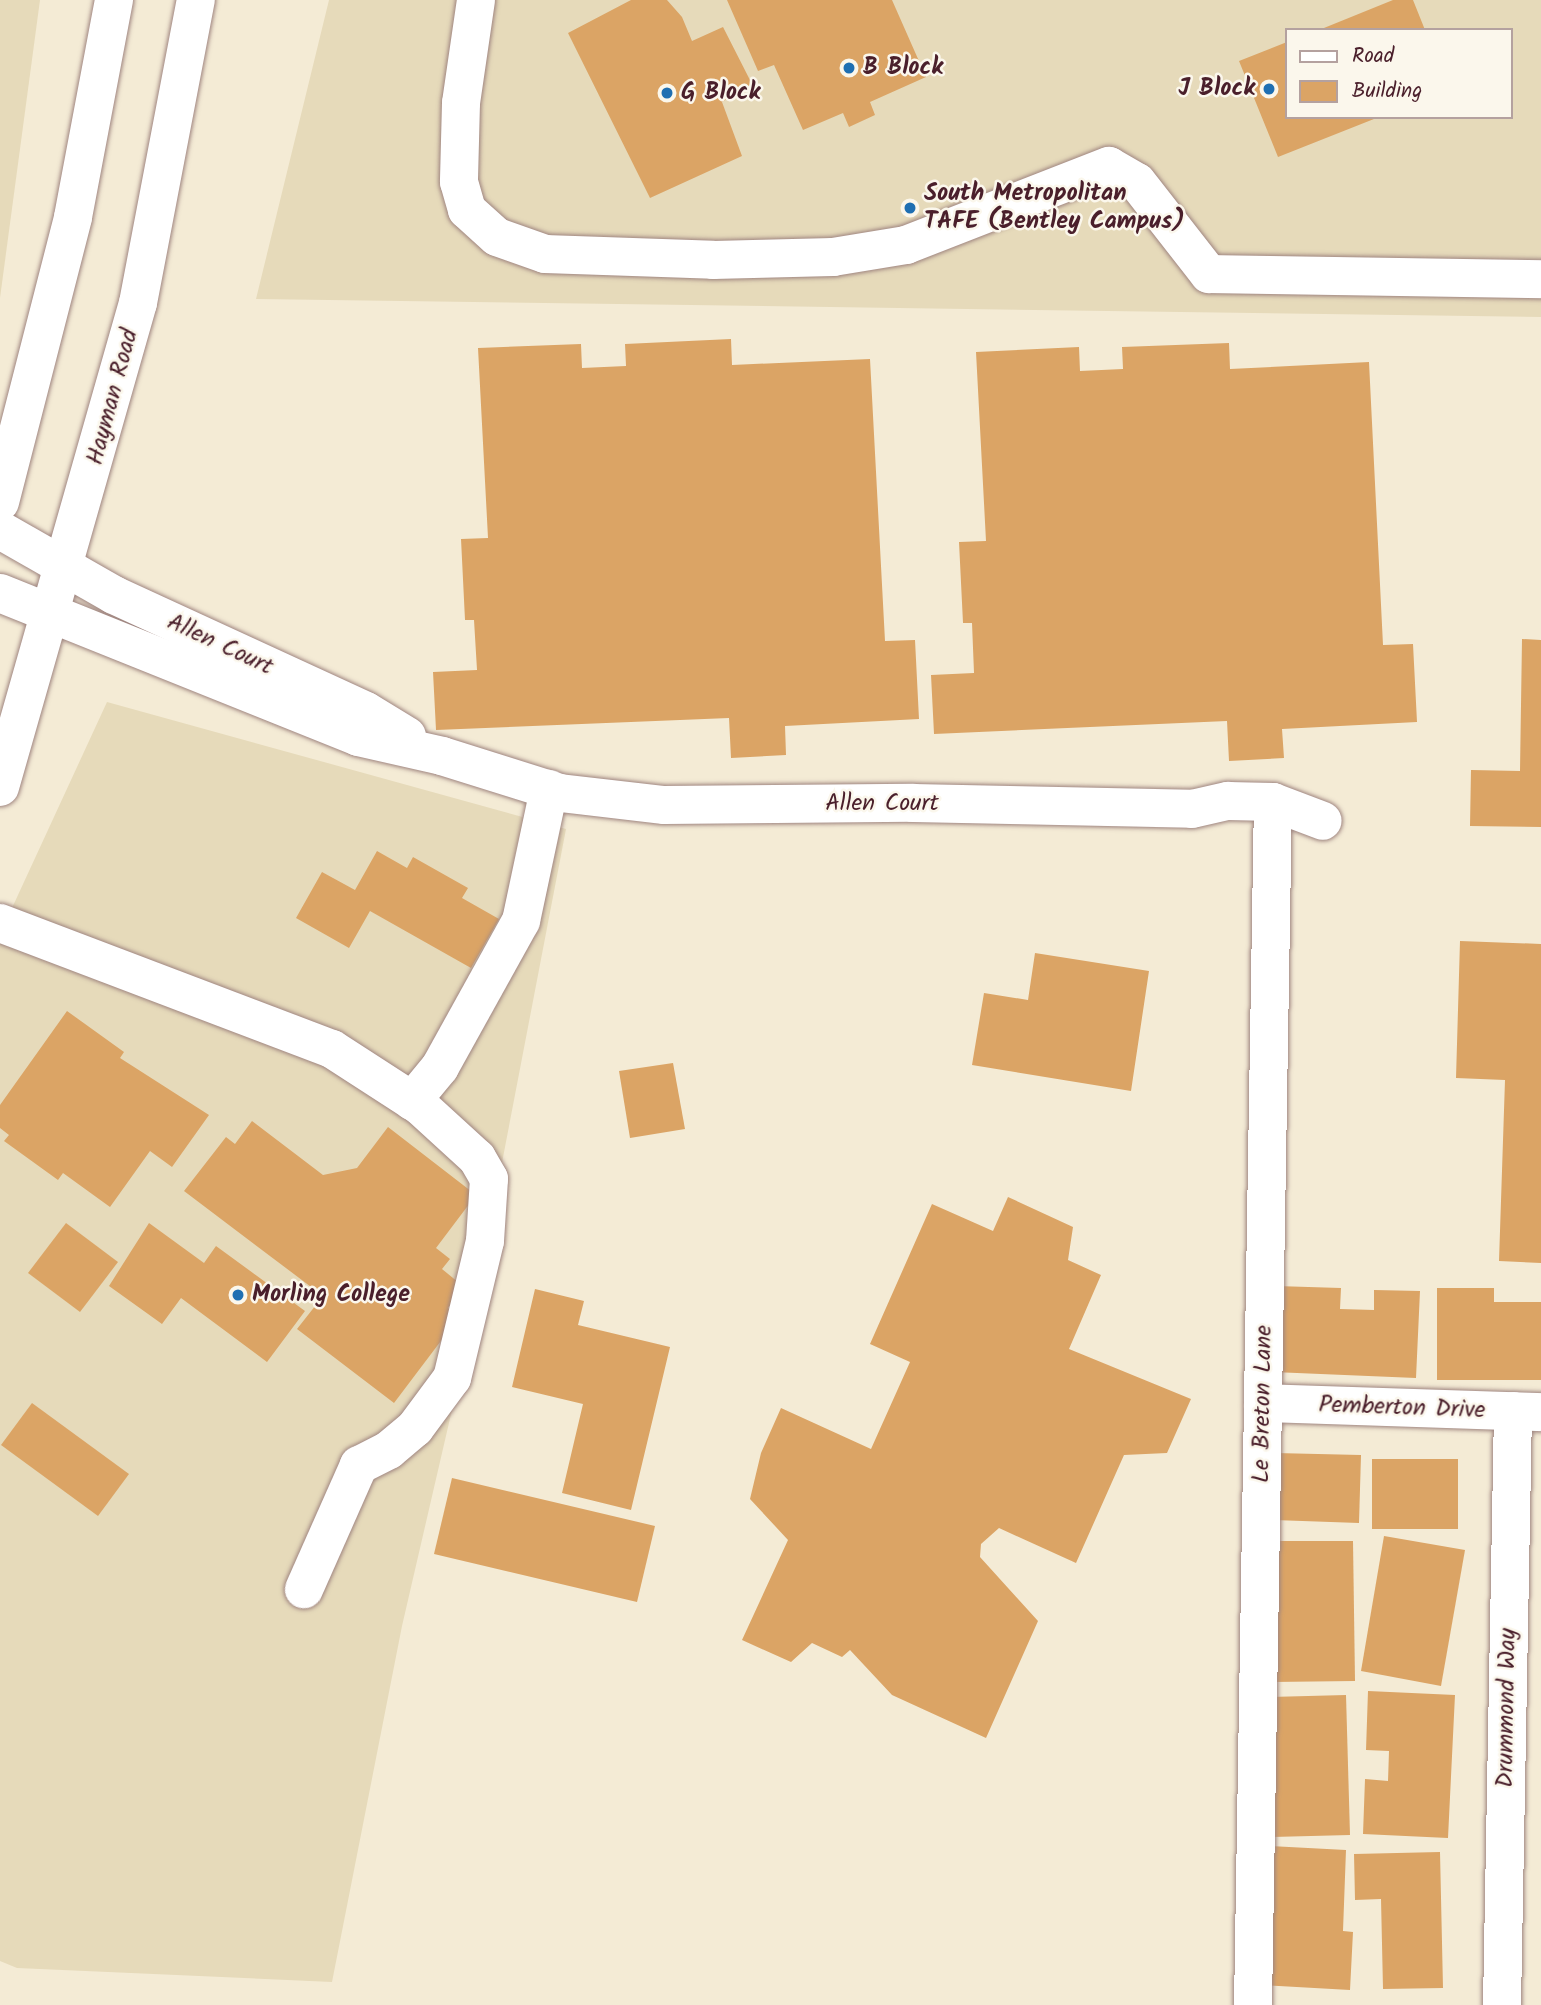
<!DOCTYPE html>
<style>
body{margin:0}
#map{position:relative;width:1541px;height:2005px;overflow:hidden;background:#f4ebd5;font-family:Kalam,sans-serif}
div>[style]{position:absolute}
.built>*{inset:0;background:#e6daba}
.building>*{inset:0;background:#dba465}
.roads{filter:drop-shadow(0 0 2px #9f8580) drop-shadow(0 0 2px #9f8580)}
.minor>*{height:38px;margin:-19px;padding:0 19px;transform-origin:19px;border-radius:19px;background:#fff}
.major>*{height:38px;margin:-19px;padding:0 19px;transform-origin:19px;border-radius:19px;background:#fff}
.dots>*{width:19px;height:19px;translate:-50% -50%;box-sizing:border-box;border:4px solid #fbf7ec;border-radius:50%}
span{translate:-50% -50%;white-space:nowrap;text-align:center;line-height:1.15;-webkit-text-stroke:5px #fbf7ec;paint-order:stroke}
.poi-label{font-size:24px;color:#4a1f2b;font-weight:700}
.left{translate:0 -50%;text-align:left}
.right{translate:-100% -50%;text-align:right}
.street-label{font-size:24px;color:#4a1f2b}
.legend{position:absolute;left:1285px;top:28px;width:228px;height:91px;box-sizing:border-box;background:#fbf7ec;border:2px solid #b4a19f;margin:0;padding:9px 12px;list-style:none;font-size:21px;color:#4a1f2b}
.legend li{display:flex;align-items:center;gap:14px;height:35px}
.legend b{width:35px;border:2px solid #b4a19f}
</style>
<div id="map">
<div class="built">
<div style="clip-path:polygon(0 0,40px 0,0 298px)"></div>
<div style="clip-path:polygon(evenodd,329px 0,1541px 0,1541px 317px,256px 299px,329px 0,1287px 30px,1511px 30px,1511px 117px,1287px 117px,1287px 30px)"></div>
<div style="clip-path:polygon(107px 702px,566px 829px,467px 1345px,402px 1626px,332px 1982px,17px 1968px,0 1961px,0 934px)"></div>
</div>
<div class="building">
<div style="clip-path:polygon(631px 0,667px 0,682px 17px,692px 41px,723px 27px,752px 84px,722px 102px,742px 156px,650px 198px,568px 33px)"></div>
<div style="clip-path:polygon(727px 0,892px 0,926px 77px,870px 102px,875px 115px,849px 127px,843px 113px,803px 130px,774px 65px,758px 71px)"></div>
<div style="clip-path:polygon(1393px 0,1413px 0,1425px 30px,1319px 30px)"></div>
<div style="clip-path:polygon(1287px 42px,1287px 117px,1379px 117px,1278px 157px,1239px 61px)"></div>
<div style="clip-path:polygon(731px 339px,732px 365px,870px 359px,885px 641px,915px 640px,919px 719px,785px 726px,786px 755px,731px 758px,729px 718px,436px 730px,433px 672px,477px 670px,474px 620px,465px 620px,461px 539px,488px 538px,478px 348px,581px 344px,582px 368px,626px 366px,625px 344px)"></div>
<div style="clip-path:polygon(1229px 343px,1230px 369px,1369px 362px,1383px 645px,1413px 644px,1417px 722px,1282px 729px,1284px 758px,1229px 761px,1227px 721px,934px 734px,931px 675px,974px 673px,972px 623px,963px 623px,959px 542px,986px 541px,976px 352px,1079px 347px,1080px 371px,1123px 369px,1122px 347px)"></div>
<div style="clip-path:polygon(1522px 639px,1541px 640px,1541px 827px,1470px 826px,1471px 770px,1520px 771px)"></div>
<div style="clip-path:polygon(377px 851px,407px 868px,413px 857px,468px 888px,462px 898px,499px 919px,471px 968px,370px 911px,349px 948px,296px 918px,322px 872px,355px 890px)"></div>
<div style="clip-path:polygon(1460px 941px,1541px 944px,1541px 1263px,1499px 1261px,1505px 1080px,1456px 1078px)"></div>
<div style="clip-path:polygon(1035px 953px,1149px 971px,1131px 1091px,972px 1065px,984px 993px,1028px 1000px)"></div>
<div style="clip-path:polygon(67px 1011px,124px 1052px,120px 1058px,209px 1115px,172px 1167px,150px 1151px,110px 1207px,63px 1173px,58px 1180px,4px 1141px,9px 1135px,0 1128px,0 1105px)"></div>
<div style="clip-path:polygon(673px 1063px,685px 1129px,630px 1138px,619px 1071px)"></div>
<div style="clip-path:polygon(252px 1121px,323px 1175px,357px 1168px,388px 1127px,476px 1195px,436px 1248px,450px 1259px,442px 1269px,464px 1287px,448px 1308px,459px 1317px,394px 1403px,297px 1329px,323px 1296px,184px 1191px,226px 1137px,235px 1144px)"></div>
<div style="clip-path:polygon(1008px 1197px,1073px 1227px,1068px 1260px,1101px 1275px,1069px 1349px,1191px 1399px,1167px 1453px,1124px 1455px,1076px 1563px,999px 1528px,981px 1544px,980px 1557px,1038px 1621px,986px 1738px,892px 1695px,850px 1650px,842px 1657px,812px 1643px,791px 1662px,742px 1640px,788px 1540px,750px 1499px,761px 1453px,781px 1408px,871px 1449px,910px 1362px,870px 1344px,932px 1204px,993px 1231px)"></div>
<div style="clip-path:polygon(66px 1223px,118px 1262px,80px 1312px,28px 1273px)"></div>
<div style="clip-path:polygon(149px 1223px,204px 1263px,216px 1246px,305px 1311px,267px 1362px,181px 1298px,162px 1324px,109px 1286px)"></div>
<div style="clip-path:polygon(1276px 1286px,1341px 1288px,1340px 1309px,1374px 1310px,1374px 1290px,1420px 1291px,1416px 1378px,1273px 1372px)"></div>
<div style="clip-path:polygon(1437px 1288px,1494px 1288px,1494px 1302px,1541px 1302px,1541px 1380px,1437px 1380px)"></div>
<div style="clip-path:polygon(535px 1289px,584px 1301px,578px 1325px,670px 1347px,631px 1510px,562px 1493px,583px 1404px,512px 1387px)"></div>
<div style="clip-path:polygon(32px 1403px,129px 1474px,98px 1516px,1px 1445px)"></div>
<div style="clip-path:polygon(1275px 1453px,1361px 1455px,1359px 1523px,1274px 1520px)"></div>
<div style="clip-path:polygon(1372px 1459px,1458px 1459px,1458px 1529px,1372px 1529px)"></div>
<div style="clip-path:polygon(452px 1478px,655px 1526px,637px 1602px,434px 1554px)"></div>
<div style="clip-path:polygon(1384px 1536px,1465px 1550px,1441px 1686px,1361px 1671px)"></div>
<div style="clip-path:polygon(1270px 1541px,1353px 1541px,1355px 1681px,1272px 1682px)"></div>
<div style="clip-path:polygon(1368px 1691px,1455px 1695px,1448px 1838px,1363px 1834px,1365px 1779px,1388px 1781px,1389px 1751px,1366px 1750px)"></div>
<div style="clip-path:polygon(1346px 1695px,1350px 1835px,1272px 1837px,1268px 1697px)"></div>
<div style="clip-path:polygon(1268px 1846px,1346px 1850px,1343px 1931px,1353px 1932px,1350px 1990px,1262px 1985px)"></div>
<div style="clip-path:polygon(1440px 1852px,1443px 1988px,1383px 1989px,1381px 1899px,1355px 1900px,1354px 1854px)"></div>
</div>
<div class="roads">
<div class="minor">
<div style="left:476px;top:0;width:104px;rotate:98.3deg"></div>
<div style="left:461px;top:103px;width:79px;rotate:91.5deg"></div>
<div style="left:459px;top:182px;width:29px;rotate:74deg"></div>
<div style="left:467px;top:210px;width:40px;rotate:42deg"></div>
<div style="left:497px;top:237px;width:51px;rotate:19.5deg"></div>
<div style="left:545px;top:254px;width:168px;rotate:2deg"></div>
<div style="left:713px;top:260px;width:120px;rotate:-1.4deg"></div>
<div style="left:833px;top:257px;width:74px;rotate:-9.3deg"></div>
<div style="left:906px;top:245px;width:218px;rotate:-21.3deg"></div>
<div style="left:1109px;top:166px;width:32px;rotate:30deg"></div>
<div style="left:1137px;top:182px;width:117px;rotate:52deg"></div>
<div style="left:1209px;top:274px;width:332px;rotate:0.9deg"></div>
<div style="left:0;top:530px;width:131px;rotate:29.7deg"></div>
<div style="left:114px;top:595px;width:277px;rotate:24.7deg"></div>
<div style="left:366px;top:711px;width:48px;rotate:31.4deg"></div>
<div style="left:0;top:593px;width:386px;rotate:21.9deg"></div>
<div style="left:358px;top:737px;width:86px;rotate:12.7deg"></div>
<div style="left:442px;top:756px;width:124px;rotate:17.4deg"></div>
<div style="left:560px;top:793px;width:105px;rotate:6.6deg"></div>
<div style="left:664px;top:805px;width:249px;rotate:-0.5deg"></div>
<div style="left:913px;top:803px;width:279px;rotate:1.2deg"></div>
<div style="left:1192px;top:809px;width:37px;rotate:-13deg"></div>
<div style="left:1228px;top:801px;width:45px;rotate:1.3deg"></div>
<div style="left:1273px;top:802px;width:53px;rotate:20.8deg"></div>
<div style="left:0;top:923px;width:355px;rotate:20.8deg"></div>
<div style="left:332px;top:1049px;width:105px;rotate:32.9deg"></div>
<div style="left:420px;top:1106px;width:77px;rotate:42.4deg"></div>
<div style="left:477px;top:1158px;width:24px;rotate:60deg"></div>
<div style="left:489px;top:1179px;width:62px;rotate:93.7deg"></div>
<div style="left:485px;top:1241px;width:141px;rotate:103.5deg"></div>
<div style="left:452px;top:1378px;width:62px;rotate:126.5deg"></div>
<div style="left:415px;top:1428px;width:34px;rotate:140deg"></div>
<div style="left:389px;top:1450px;width:34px;rotate:153deg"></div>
<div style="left:359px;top:1465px;width:136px;rotate:113.9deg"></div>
<div style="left:412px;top:1101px;width:44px;rotate:-50.5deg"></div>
<div style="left:440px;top:1067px;width:167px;rotate:-61deg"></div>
<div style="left:521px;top:921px;width:135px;rotate:-78deg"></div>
<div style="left:1263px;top:1403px;width:278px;rotate:1.9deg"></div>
<div style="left:1253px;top:2005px;width:1203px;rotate:-89.05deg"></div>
<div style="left:1502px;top:2005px;width:594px;rotate:-88.94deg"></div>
</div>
<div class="major">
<div style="left:0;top:502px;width:294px;rotate:-75.6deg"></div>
<div style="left:73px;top:217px;width:221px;rotate:-79.3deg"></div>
<div style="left:0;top:787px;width:503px;rotate:-74.09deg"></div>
<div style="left:138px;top:303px;width:309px;rotate:-79.2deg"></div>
</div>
</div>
<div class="dots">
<div style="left:849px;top:68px;background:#1f6fb2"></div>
<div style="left:1269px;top:89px;background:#1f6fb2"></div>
<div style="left:667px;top:93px;background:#1f6fb2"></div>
<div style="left:910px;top:208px;background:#1f6fb2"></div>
<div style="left:238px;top:1295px;background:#1f6fb2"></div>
</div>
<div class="poi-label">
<span class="left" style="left:863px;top:68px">B Block</span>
<span class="right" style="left:1255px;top:89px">J Block</span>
<span class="left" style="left:681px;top:93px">G Block</span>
<span class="left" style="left:924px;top:208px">South Metropolitan<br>TAFE (Bentley Campus)</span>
<span class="left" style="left:252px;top:1295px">Morling College</span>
</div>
<div class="street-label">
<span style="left:113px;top:397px;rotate:-75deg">Hayman Road</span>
<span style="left:220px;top:645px;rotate:25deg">Allen Court</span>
<span style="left:882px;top:804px">Allen Court</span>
<span style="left:1263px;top:1404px;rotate:-89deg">Le Breton Lane</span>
<span style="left:1402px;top:1408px;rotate:2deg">Pemberton Drive</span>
<span style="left:1507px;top:1708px;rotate:-89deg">Drummond Way</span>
</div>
<ul class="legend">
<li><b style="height:9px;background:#fff"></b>Road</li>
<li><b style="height:19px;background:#dba465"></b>Building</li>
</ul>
</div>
